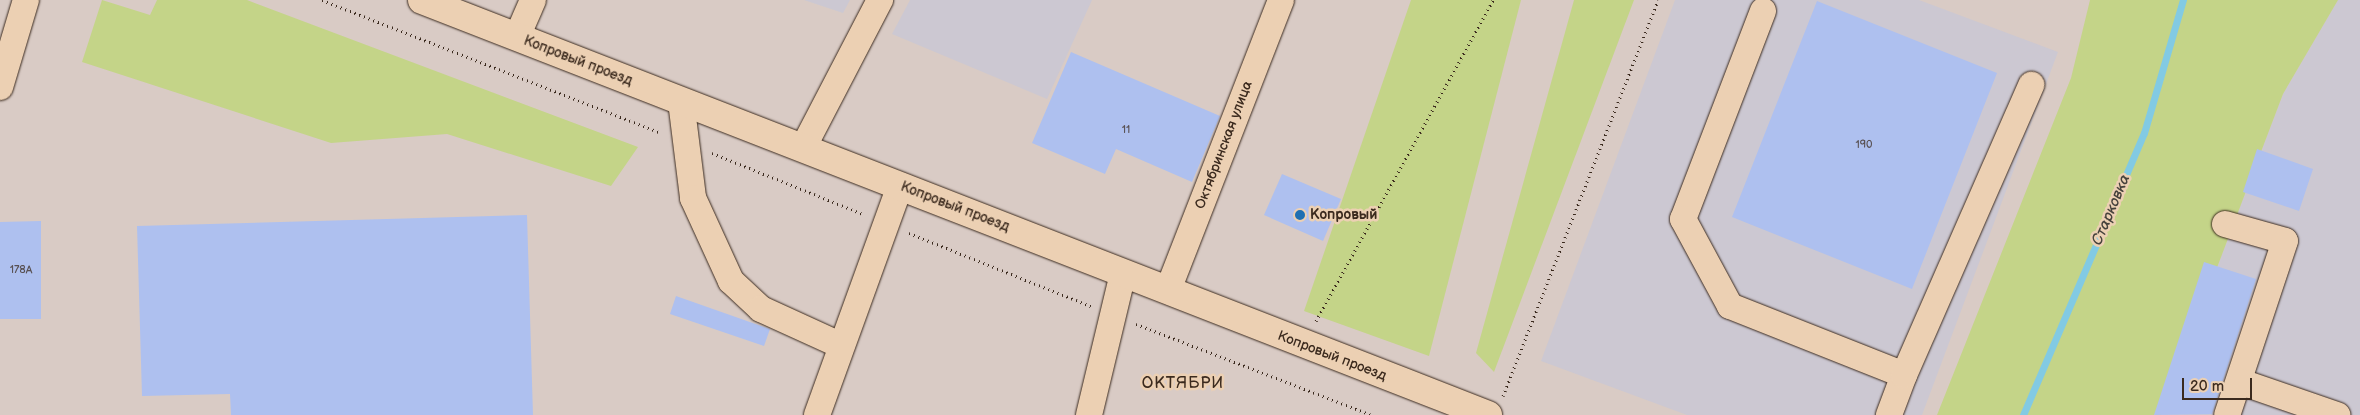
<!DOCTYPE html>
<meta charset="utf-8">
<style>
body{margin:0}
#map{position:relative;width:2360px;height:415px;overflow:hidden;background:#d9cbc5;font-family:"Balsamiq Sans",sans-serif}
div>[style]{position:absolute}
.built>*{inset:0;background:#ccc8d2}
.green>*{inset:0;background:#c4d488}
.stream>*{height:7px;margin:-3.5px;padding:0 3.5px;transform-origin:3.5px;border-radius:3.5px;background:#82cae3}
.building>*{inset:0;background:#aec0ef}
.path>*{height:3px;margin-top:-1.5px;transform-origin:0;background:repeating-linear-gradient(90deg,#3b2a1e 0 1px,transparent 0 5px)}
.roads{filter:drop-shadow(0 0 1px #3b2a1e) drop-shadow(0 0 1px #3b2a1e)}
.minor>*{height:26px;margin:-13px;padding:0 13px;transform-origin:13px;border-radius:13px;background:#ecd0b3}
.major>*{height:28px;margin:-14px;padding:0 14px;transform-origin:14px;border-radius:14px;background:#ecd0b3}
.dots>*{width:14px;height:14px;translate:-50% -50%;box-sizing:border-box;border:2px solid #ecd0b3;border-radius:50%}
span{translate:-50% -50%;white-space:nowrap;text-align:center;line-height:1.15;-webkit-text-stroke:5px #ecd0b3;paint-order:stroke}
.number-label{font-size:11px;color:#585052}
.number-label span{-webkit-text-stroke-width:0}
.street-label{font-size:14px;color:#3b2a1e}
.poi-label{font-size:14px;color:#3b2a1e;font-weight:700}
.left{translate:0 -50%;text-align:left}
.water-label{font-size:15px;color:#46423c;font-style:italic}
.quarter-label{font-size:16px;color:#3b2a1e;letter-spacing:1px}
.scale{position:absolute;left:2182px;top:378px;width:70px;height:22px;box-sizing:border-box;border:2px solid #3b2a1e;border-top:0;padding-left:6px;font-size:15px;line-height:18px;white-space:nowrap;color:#3b2a1e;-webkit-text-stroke:4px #ecd0b3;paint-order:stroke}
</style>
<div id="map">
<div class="built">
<div style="clip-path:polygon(804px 0,850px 0,843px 13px)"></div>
<div style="clip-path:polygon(910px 0,1092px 0,1047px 99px,892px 34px)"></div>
<div style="clip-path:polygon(1675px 0,1919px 0,2058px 52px,1922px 415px,1687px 415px,1541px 361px)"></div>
<div style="clip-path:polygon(2338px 0,2360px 0,2360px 415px,2161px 415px,2283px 94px)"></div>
</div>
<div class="green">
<div style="clip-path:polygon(102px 0,150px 15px,157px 0,247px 0,638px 147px,611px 186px,447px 134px,331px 143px,82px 62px)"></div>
<div style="clip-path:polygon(1411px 0,1521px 0,1429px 356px,1304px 311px)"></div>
<div style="clip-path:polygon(1574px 0,1634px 0,1494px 372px,1476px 353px)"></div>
<div style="clip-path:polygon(2090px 0,2338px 0,2283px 94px,2161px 415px,1937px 415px,2071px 78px)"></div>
</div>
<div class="stream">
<div style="left:2023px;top:415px;width:307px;rotate:-66.8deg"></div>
<div style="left:2144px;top:133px;width:139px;rotate:-73.7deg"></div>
</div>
<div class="building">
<div style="clip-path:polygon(1817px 1px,1997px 73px,1912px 289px,1732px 217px)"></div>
<div style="clip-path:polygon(1071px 52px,1220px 116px,1192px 182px,1116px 149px,1105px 174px,1032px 143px)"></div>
<div style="clip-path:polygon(2257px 149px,2313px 169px,2299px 211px,2243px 192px)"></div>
<div style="clip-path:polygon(1282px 174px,1341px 199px,1323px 241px,1264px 215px)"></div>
<div style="clip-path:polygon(527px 215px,533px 415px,231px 415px,230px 394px,142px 396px,137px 226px)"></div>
<div style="clip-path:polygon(41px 221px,41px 319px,0 319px,0 222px)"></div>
<div style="clip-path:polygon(2204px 262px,2256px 279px,2212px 414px,2154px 415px)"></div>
<div style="clip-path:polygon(676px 296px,770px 329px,764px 346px,670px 314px)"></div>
</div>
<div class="path">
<div style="left:322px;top:0;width:362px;rotate:21.4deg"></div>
<div style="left:712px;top:153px;width:163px;rotate:22deg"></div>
<div style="left:909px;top:233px;width:196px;rotate:21.9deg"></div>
<div style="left:1316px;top:321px;width:367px;rotate:-61.1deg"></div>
<div style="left:1136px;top:324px;width:253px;rotate:21.1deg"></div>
<div style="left:1503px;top:396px;width:425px;rotate:-68.6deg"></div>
</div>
<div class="roads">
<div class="minor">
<div style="left:1763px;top:11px;width:223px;rotate:111deg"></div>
<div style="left:1683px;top:219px;width:99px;rotate:61.6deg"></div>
<div style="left:1730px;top:306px;width:187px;rotate:21.6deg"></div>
<div style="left:1904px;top:375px;width:43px;rotate:110.6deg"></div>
<div style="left:517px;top:37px;width:40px;rotate:-66.6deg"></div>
<div style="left:0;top:87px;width:91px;rotate:-73.4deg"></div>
<div style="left:681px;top:101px;width:98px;rotate:82.9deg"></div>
<div style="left:693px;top:198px;width:91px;rotate:65.4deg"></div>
<div style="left:731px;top:281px;width:41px;rotate:43deg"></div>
<div style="left:761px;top:309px;width:87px;rotate:24.5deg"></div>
<div style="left:803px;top:148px;width:167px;rotate:-62.5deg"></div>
<div style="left:2225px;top:224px;width:62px;rotate:15.8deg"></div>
<div style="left:2285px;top:241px;width:183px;rotate:108.4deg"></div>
<div style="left:1168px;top:290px;width:311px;rotate:-68.7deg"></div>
<div style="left:1904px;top:375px;width:317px;rotate:-66.3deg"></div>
<div style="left:2241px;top:382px;width:102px;rotate:19deg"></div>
<div style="left:817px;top:415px;width:244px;rotate:-70.1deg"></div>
<div style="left:1089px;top:415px;width:146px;rotate:-76.5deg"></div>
</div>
<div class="major">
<div style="left:422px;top:0;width:1144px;rotate:21.27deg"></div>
</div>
</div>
<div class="dots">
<div style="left:1300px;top:215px;background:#1f6fb2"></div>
</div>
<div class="number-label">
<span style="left:1126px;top:130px">11</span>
<span style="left:1864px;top:145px">190</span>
<span style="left:21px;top:270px">178А</span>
</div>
<div class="street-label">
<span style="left:578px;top:61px;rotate:21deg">Копровый проезд</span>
<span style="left:1224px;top:145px;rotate:-69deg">Октябринская улица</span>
<span style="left:955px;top:207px;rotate:21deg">Копровый проезд</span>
<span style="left:1332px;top:356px;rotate:21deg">Копровый проезд</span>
</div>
<div class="poi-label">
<span class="left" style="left:1310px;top:215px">Копровый</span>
</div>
<div class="water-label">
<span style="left:2111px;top:210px;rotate:-67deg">Старковка</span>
</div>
<div class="quarter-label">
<span style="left:1183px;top:384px">ОКТЯБРИ</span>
</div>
<div class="scale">20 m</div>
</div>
